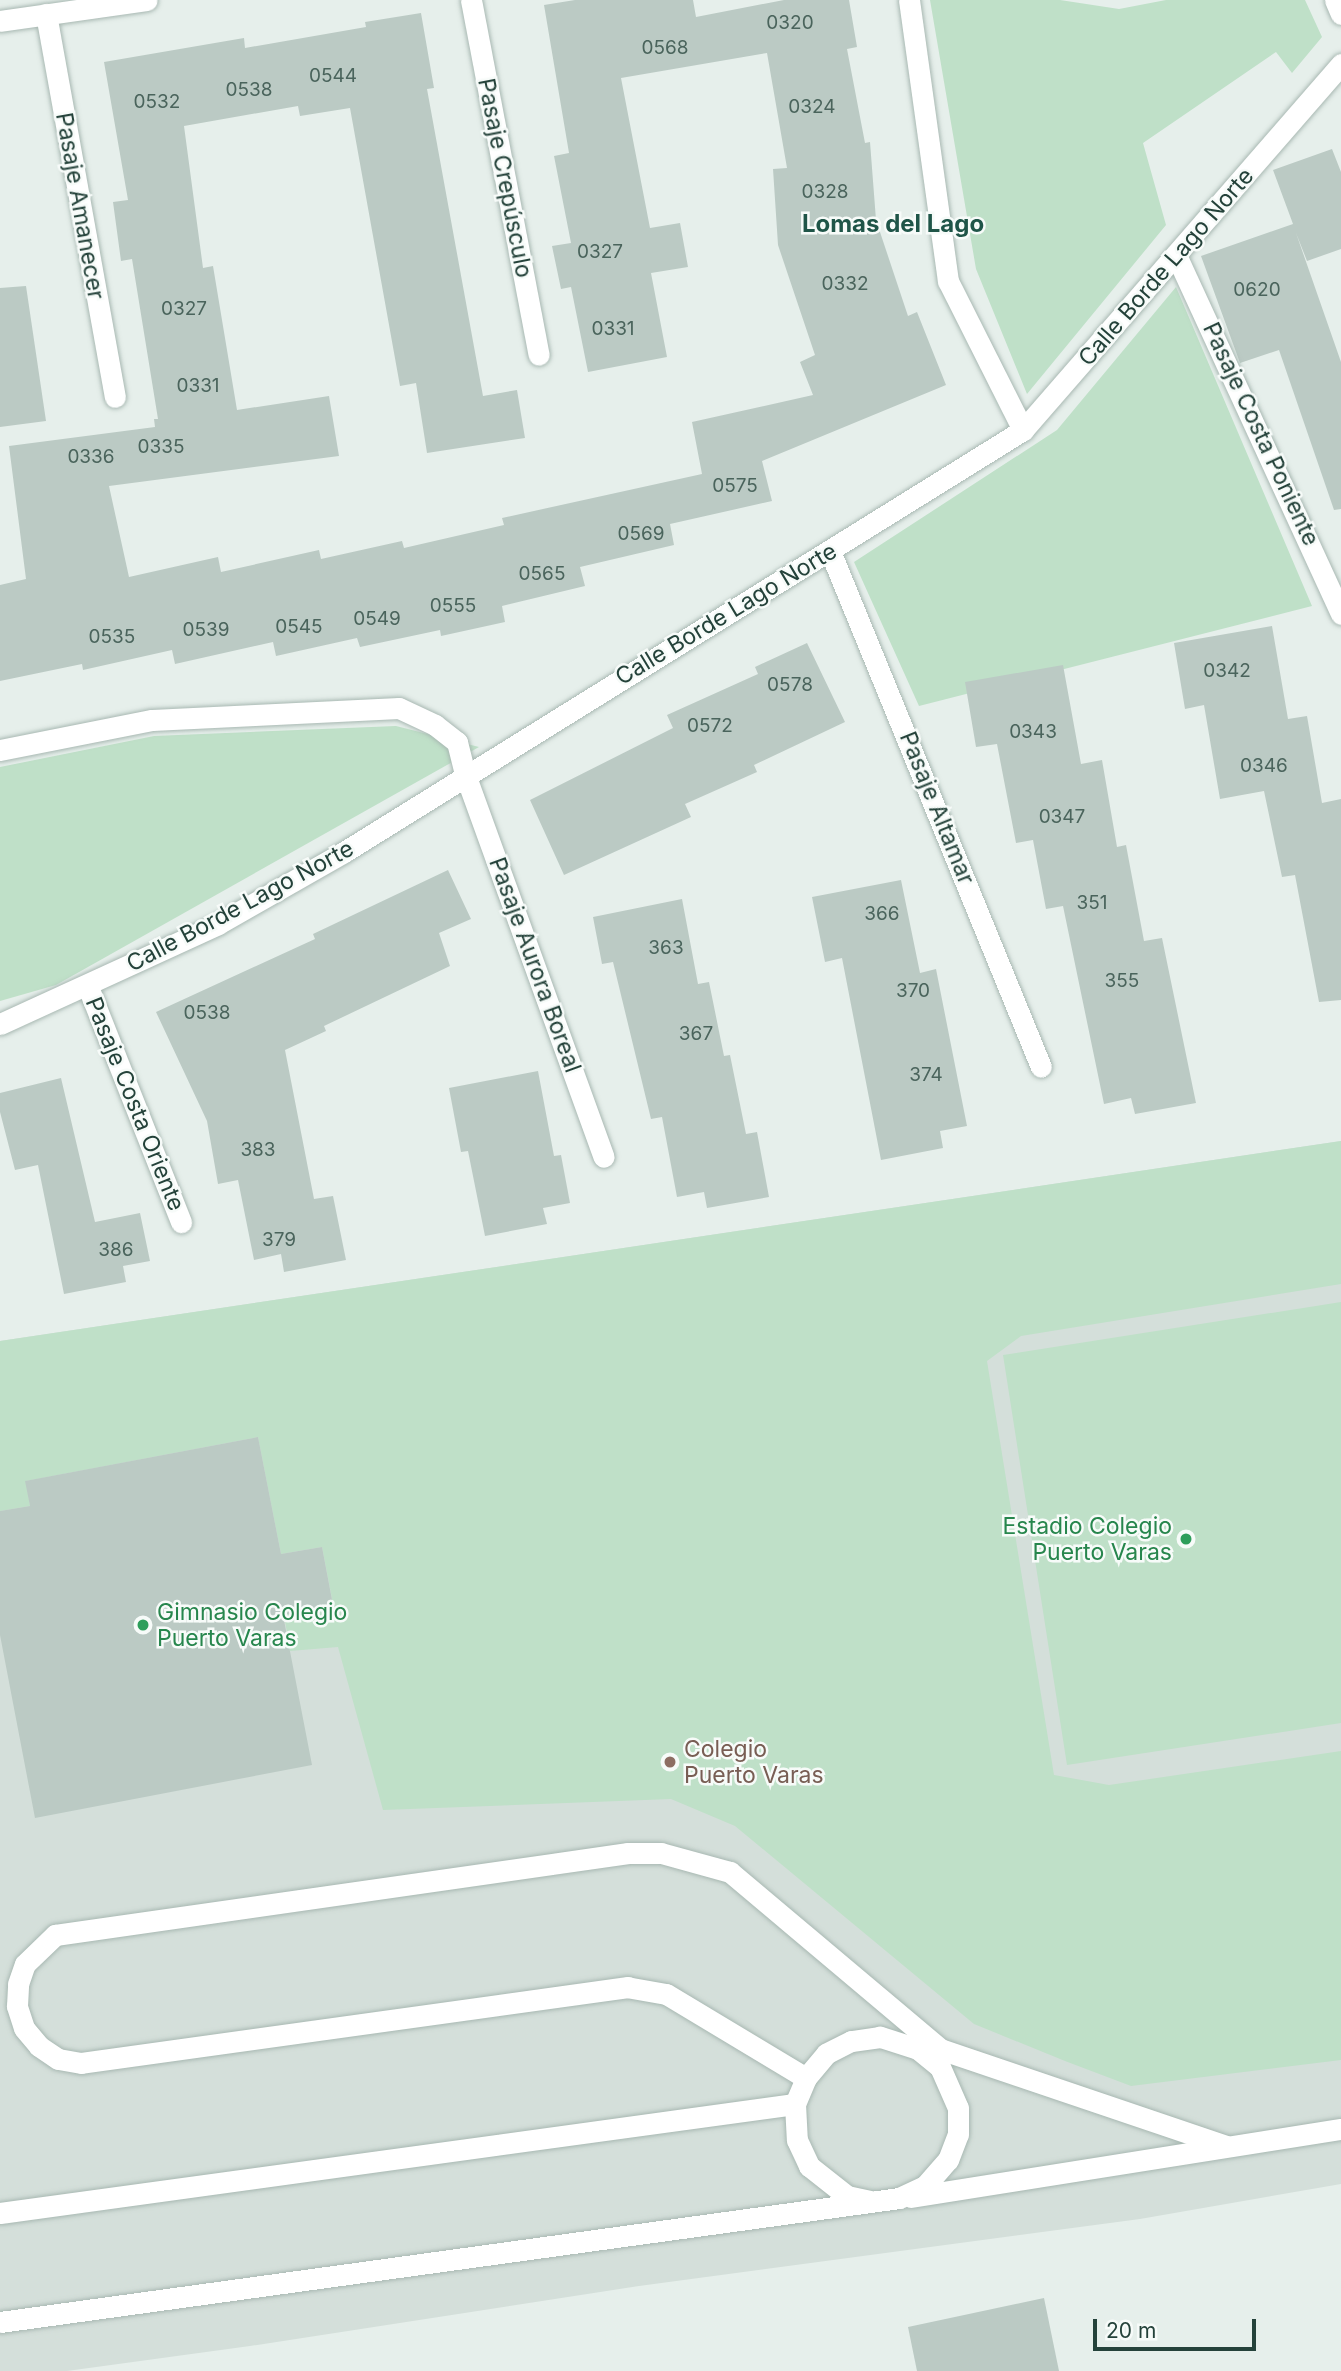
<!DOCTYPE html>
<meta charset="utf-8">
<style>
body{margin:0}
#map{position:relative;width:1341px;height:2371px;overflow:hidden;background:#e6efeb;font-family:Inter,sans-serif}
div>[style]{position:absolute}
.built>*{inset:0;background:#d4dfda}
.green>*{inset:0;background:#bfe0c8}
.building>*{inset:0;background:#bbcac4}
.roads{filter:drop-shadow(0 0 2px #a8b8b2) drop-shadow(0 0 2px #a8b8b2)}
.minor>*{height:21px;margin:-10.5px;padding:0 10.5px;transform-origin:10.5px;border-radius:10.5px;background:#fff}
.dots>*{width:19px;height:19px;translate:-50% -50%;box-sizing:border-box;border:4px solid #f7fbf9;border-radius:50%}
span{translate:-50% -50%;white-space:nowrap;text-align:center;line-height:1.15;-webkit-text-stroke:5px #f7fbf9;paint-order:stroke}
.number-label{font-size:19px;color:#4a645c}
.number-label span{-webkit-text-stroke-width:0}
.street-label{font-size:23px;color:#24423a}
.leisure-label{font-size:23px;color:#27864d}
.right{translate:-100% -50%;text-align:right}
.left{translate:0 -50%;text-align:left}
.education-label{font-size:23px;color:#785e54}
.neighbourhood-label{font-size:24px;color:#1f5548;font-weight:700}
.scale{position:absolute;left:1093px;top:2319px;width:163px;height:32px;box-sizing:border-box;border:4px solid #24423a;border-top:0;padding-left:9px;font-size:21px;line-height:24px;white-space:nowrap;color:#24423a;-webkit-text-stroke:5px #f7fbf9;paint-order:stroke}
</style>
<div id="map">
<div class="built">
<div style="clip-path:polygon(1341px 1141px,1341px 2184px,1140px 2219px,639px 2286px,250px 2346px,67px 2371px,0 2371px,0 1341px)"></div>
</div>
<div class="green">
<div style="clip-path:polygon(930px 0,1060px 0,1119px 9px,1166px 0,1305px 0,1322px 37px,1292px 73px,1276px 52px,1143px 143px,1166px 225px,1027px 394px,976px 269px)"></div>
<div style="clip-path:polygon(1176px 287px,1312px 606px,919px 706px,854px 562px,1057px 430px)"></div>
<div style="clip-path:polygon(396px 726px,479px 747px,56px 985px,0 1001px,0 767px,154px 736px)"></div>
<div style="clip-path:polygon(1341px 1141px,1341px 1284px,1021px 1336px,987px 1361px,1054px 1775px,1109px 1785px,1341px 1751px,1341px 2060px,1131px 2086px,1065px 2061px,974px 2024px,735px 1826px,671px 1799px,383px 1810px,338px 1647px,290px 1651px,284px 1615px,333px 1604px,322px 1547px,281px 1554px,258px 1437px,26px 1481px,30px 1506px,0 1511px,0 1341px)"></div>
<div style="clip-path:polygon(1341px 1302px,1341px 1723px,1067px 1765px,1003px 1355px)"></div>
</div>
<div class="building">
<div style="clip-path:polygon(575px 0,693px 0,696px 17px,784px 0,849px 0,857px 47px,847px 49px,865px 143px,870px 142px,876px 220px,908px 316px,917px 312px,946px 385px,762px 461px,772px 501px,670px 524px,674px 545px,580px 567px,585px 586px,502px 606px,505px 622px,441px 636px,440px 630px,360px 647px,357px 638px,276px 656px,273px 642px,175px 664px,172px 650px,83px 670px,82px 664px,0 681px,0 585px,26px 579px,9px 446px,155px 427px,154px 419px,158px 419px,132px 259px,121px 261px,113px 202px,128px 200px,104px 62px,244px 38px,245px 48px,366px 27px,365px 22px,421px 13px,434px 88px,427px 89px,483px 396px,517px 390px,525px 438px,427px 453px,416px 383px,400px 386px,350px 108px,300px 116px,298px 106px,184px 126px,203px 268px,213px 266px,237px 410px,329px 396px,339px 456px,109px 486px,129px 577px,218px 557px,221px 572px,319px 550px,321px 559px,402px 541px,404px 548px,504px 525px,502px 518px,702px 474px,692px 422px,813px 395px,800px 362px,815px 355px,778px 245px,773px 169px,787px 168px,767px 53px,621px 78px,650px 228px,680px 223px,688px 267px,651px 273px,667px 357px,588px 372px,571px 287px,561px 289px,552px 246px,571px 243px,554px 156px,569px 153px,544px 5px)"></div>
<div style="clip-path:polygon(1332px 149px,1341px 172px,1341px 249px,1307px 261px,1296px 233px,1341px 362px,1341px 509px,1334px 510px,1279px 350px,1240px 363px,1201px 256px,1293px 224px,1273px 170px)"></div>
<div style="clip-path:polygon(26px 286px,46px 421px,0 427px,0 288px)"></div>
<div style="clip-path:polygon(1272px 626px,1288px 719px,1307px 716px,1322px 803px,1341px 799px,1341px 1000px,1319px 1002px,1295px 875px,1282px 877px,1264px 791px,1220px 799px,1204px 705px,1185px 709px,1174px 643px)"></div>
<div style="clip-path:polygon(807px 643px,845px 722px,754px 765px,757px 772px,685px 804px,691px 817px,564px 875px,530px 800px,673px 728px,667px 715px,758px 674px,755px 667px)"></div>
<div style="clip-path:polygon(1063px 665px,1081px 764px,1102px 760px,1117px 847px,1126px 845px,1144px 941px,1162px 938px,1196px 1103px,1135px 1114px,1131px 1098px,1104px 1104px,1063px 906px,1046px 909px,1033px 840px,1016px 843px,997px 744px,976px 747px,965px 682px)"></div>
<div style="clip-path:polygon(448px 870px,471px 919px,439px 933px,450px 966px,324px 1026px,326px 1031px,285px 1050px,314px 1199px,333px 1196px,346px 1260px,284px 1272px,281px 1254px,254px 1260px,238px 1180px,218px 1184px,207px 1121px,156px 1012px,315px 939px,313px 934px)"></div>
<div style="clip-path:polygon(901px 880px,920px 973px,936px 969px,967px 1126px,940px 1131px,943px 1148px,881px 1160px,842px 958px,825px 962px,812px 897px)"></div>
<div style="clip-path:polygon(682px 899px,698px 984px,709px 982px,724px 1056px,730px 1055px,746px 1134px,757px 1132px,769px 1197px,707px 1208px,704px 1192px,677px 1197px,662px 1117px,651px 1119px,613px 962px,602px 964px,593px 917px)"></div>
<div style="clip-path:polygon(538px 1071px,554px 1156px,561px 1155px,570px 1203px,543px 1208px,547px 1224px,485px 1236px,468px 1151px,461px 1152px,449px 1088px)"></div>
<div style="clip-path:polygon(61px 1078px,95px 1222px,140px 1213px,150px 1261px,123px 1266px,126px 1282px,64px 1294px,38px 1165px,15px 1170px,0 1112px,0 1093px)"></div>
<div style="clip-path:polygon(258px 1437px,281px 1554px,322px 1547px,333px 1605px,283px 1615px,312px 1765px,35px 1818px,0 1635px,0 1511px,30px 1506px,25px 1481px)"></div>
<div style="clip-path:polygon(1044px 2298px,1059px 2371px,917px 2371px,908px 2327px)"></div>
</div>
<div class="roads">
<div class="minor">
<div style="left:471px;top:0;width:361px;rotate:79.2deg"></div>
<div style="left:909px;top:0;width:284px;rotate:82.1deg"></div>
<div style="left:948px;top:281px;width:167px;rotate:63.3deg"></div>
<div style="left:1335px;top:0;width:15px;rotate:67deg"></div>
<div style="left:46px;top:14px;width:389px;rotate:79.8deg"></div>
<div style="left:0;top:21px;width:148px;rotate:-8.1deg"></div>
<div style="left:1176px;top:255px;width:395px;rotate:65.3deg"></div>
<div style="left:830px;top:551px;width:557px;rotate:67.76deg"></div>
<div style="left:0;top:750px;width:155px;rotate:-11.2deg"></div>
<div style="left:152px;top:720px;width:247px;rotate:-2.8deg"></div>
<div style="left:399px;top:708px;width:40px;rotate:25deg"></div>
<div style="left:435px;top:725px;width:28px;rotate:38deg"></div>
<div style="left:457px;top:742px;width:33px;rotate:76deg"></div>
<div style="left:465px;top:774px;width:407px;rotate:70.1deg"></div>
<div style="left:88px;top:987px;width:253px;rotate:68.4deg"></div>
<div style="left:0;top:1024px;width:240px;rotate:-24.6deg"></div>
<div style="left:218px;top:924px;width:145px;rotate:-29.7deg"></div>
<div style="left:344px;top:852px;width:799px;rotate:-31.86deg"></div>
<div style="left:1023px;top:430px;width:485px;rotate:-49deg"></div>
<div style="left:806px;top:2078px;width:163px;rotate:-149deg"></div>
<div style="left:666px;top:1994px;width:39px;rotate:-170deg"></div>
<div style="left:628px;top:1987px;width:552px;rotate:172.09deg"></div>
<div style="left:81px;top:2063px;width:23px;rotate:-170deg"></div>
<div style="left:58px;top:2059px;width:23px;rotate:-146deg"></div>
<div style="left:39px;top:2046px;width:23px;rotate:-130deg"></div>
<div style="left:24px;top:2028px;width:23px;rotate:-108deg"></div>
<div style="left:17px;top:2006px;width:22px;rotate:-87deg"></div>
<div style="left:18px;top:1984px;width:21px;rotate:-71deg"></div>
<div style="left:25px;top:1964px;width:42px;rotate:-44deg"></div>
<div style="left:55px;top:1935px;width:579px;rotate:-8.14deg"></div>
<div style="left:628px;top:1853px;width:33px"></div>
<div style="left:661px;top:1853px;width:72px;rotate:15.4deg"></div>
<div style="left:730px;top:1872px;width:275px;rotate:40.1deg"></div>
<div style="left:940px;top:2049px;width:302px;rotate:18.7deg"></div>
<div style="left:911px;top:2197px;width:435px;rotate:-9deg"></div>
<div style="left:0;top:2213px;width:802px;rotate:-7.81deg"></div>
<div style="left:0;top:2322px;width:908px;rotate:-7.85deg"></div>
<div style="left:899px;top:2198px;width:29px;rotate:-25deg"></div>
<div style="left:925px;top:2186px;width:35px;rotate:-49deg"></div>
<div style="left:948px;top:2160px;width:28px;rotate:-69deg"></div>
<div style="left:958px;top:2134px;width:26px;rotate:-90deg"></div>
<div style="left:958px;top:2108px;width:45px;rotate:-113.7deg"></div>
<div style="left:940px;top:2067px;width:28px;rotate:-141deg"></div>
<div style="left:918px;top:2049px;width:40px;rotate:-162deg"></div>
<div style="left:880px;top:2037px;width:29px;rotate:172deg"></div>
<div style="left:851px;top:2041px;width:28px;rotate:153deg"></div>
<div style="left:826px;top:2054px;width:31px;rotate:130deg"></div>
<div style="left:806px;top:2078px;width:28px;rotate:113deg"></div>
<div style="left:795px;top:2104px;width:36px;rotate:87deg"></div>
<div style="left:797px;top:2140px;width:29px;rotate:65deg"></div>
<div style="left:809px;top:2166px;width:48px;rotate:38.3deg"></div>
<div style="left:847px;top:2196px;width:25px;rotate:12deg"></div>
</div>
</div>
<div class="dots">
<div style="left:1186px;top:1539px;background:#2e9e5b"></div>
<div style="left:143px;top:1625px;background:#2e9e5b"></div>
<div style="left:670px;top:1762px;background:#8d6e63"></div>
</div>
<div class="number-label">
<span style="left:790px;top:23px">0320</span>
<span style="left:665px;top:48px">0568</span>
<span style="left:333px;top:76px">0544</span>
<span style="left:249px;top:90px">0538</span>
<span style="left:157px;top:102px">0532</span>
<span style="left:812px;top:107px">0324</span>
<span style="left:825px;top:192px">0328</span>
<span style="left:600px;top:252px">0327</span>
<span style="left:845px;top:284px">0332</span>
<span style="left:1257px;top:290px">0620</span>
<span style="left:184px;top:309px">0327</span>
<span style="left:613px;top:329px">0331</span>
<span style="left:198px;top:386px">0331</span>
<span style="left:161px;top:447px">0335</span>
<span style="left:91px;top:457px">0336</span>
<span style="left:735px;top:486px">0575</span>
<span style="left:641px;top:534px">0569</span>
<span style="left:542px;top:574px">0565</span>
<span style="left:453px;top:606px">0555</span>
<span style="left:377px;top:619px">0549</span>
<span style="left:299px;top:627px">0545</span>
<span style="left:206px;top:630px">0539</span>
<span style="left:112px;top:637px">0535</span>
<span style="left:1227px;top:671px">0342</span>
<span style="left:790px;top:685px">0578</span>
<span style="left:710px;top:726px">0572</span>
<span style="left:1033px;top:732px">0343</span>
<span style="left:1264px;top:766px">0346</span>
<span style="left:1062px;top:817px">0347</span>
<span style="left:1092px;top:903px">351</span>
<span style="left:882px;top:914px">366</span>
<span style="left:666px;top:948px">363</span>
<span style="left:1122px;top:981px">355</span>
<span style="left:913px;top:991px">370</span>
<span style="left:207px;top:1013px">0538</span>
<span style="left:696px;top:1034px">367</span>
<span style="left:926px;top:1075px">374</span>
<span style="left:258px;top:1150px">383</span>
<span style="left:279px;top:1240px">379</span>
<span style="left:116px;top:1250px">386</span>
</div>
<div class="street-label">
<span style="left:505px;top:178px;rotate:79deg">Pasaje Crepúsculo</span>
<span style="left:80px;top:206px;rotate:80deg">Pasaje Amanecer</span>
<span style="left:1166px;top:267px;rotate:-49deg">Calle Borde Lago Norte</span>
<span style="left:1261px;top:434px;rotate:65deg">Pasaje Costa Poniente</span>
<span style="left:726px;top:614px;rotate:-31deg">Calle Borde Lago Norte</span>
<span style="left:937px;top:808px;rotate:68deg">Pasaje Altamar</span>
<span style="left:240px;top:906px;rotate:-28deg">Calle Borde Lago Norte</span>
<span style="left:535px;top:965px;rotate:70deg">Pasaje Aurora Boreal</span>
<span style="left:135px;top:1104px;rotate:68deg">Pasaje Costa Oriente</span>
</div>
<div class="leisure-label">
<span class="right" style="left:1172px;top:1539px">Estadio Colegio<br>Puerto Varas</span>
<span class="left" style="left:157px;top:1625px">Gimnasio Colegio<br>Puerto Varas</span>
</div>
<div class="education-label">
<span class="left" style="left:684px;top:1762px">Colegio<br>Puerto Varas</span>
</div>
<div class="neighbourhood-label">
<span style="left:893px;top:224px">Lomas del Lago</span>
</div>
<div class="scale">20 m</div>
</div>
